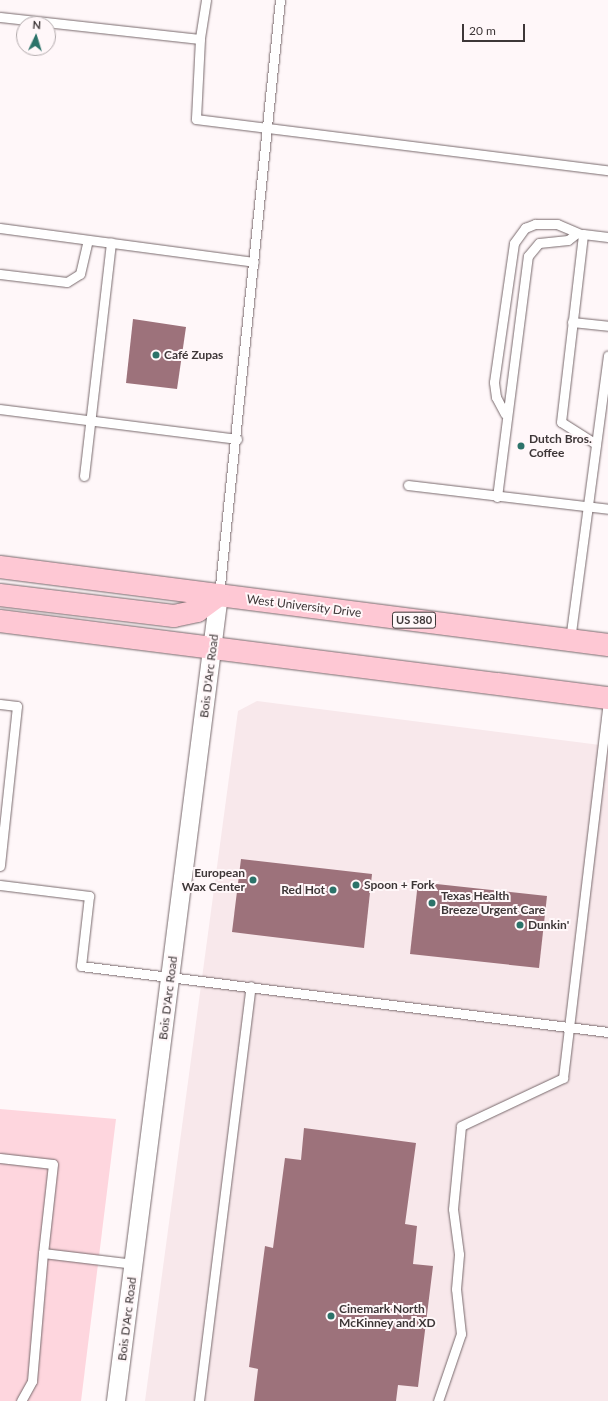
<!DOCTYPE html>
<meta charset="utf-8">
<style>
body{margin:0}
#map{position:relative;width:608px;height:1401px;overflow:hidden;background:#fff7f9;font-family:Lato,sans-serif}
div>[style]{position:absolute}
.built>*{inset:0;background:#f8e8eb}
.green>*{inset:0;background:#fed6de}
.building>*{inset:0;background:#9d727b}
.roads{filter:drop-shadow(0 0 1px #78696c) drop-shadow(0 0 1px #78696c)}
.service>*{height:9px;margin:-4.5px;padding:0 4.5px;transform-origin:4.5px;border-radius:4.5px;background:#fff}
.minor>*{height:18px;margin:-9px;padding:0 9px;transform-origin:9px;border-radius:9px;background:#fff}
.trunk>*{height:22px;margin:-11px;padding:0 11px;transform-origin:11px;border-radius:11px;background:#fec8d4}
.dots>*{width:11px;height:11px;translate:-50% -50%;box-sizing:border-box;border:2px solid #fff7f9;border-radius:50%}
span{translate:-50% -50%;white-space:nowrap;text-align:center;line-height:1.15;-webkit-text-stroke:4px #fff7f9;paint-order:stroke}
.shield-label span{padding:1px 3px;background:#fff7f9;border:1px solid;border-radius:3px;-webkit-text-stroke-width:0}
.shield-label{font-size:11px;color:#3e3738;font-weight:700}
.poi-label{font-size:12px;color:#3e3738;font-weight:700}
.left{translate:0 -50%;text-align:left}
.right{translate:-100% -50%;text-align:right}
.street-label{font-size:12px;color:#3e3738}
.north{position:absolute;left:16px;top:16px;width:40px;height:40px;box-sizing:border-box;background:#fff7f9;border:1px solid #b2aaac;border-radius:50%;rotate:4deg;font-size:11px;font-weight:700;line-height:16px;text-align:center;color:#3e3738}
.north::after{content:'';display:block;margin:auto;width:14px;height:18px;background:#2c736a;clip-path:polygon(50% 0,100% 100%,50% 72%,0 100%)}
.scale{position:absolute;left:462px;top:24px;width:63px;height:18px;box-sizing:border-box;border:2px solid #3e3738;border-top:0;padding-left:5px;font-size:12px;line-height:14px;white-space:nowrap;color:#3e3738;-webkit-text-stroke:3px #fff7f9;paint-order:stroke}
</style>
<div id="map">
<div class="built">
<div style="clip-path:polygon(257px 701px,608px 746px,608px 1401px,145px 1401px,238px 711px)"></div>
</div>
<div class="green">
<div style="clip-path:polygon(0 1109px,116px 1119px,81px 1401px,0 1401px)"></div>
</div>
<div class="building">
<div style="clip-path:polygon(133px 319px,186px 327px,177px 389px,126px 383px)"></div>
<div style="clip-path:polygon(241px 859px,372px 874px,364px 948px,232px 932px)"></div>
<div style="clip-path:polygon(418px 882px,547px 896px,539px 968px,410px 954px)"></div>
<div style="clip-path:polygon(304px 1128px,416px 1143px,405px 1224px,417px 1226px,413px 1264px,433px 1266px,418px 1387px,398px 1385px,396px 1401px,254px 1401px,258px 1369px,249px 1367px,265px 1246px,273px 1248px,285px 1158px,301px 1160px)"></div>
</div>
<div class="roads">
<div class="service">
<div style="left:206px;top:0;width:39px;rotate:99deg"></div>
<div style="left:200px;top:39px;width:80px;rotate:92.9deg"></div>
<div style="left:196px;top:119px;width:415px;rotate:7.1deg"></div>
<div style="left:0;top:17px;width:201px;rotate:6.3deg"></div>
<div style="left:0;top:228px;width:256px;rotate:7.6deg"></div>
<div style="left:0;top:274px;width:67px;rotate:6.8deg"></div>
<div style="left:67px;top:282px;width:15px;rotate:-32deg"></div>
<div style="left:80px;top:274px;width:35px;rotate:-77deg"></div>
<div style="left:572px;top:322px;width:36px;rotate:6deg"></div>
<div style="left:0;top:409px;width:239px;rotate:7.2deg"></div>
<div style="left:505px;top:414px;width:19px;rotate:-118deg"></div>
<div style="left:496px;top:397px;width:15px;rotate:-98deg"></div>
<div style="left:494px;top:382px;width:140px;rotate:-81.8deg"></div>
<div style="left:514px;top:243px;width:19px;rotate:-54deg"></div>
<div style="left:525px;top:228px;width:11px;rotate:-22deg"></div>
<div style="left:535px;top:224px;width:22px"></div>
<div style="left:557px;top:224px;width:26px;rotate:23deg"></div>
<div style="left:596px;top:444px;width:41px;rotate:-147.8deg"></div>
<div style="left:561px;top:422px;width:189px;rotate:-83.3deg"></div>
<div style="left:583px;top:234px;width:25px;rotate:7deg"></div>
<div style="left:84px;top:476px;width:235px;rotate:-83.4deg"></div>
<div style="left:408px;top:485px;width:201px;rotate:6.8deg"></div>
<div style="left:497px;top:497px;width:243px;rotate:-82.7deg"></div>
<div style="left:528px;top:256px;width:17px;rotate:-50deg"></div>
<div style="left:539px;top:243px;width:29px;rotate:-6deg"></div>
<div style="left:568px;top:240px;width:11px;rotate:-38deg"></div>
<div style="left:219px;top:595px;width:598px;rotate:-84.15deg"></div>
<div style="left:570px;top:640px;width:287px;rotate:-82.4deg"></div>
<div style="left:0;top:704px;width:17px;rotate:7deg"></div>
<div style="left:17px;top:706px;width:161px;rotate:96.1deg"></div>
<div style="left:0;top:885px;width:90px;rotate:7deg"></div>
<div style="left:89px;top:896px;width:70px;rotate:96.5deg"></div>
<div style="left:81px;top:966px;width:531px;rotate:7.14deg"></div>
<div style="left:0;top:1158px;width:53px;rotate:6.5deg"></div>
<div style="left:53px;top:1164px;width:90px;rotate:96.4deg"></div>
<div style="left:43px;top:1253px;width:92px;rotate:6.9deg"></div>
<div style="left:21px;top:1401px;width:23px;rotate:-61deg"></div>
<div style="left:32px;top:1381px;width:128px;rotate:-85.1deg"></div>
<div style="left:199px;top:1401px;width:418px;rotate:-82.9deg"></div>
<div style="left:438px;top:1401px;width:71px;rotate:-71.1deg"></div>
<div style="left:461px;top:1334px;width:45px;rotate:-96.3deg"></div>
<div style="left:456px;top:1289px;width:35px;rotate:-85deg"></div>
<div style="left:459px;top:1254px;width:45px;rotate:-97.6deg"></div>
<div style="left:453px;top:1209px;width:83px;rotate:-84.5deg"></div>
<div style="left:461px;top:1126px;width:113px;rotate:-25.2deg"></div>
<div style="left:563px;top:1078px;width:380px;rotate:-83.2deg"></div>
</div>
<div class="minor">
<div style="left:116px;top:1401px;width:813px;rotate:-82.72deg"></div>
</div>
<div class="trunk">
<div style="left:0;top:567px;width:613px;rotate:7.31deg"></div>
<div style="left:0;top:595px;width:175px;rotate:6.9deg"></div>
<div style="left:174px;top:616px;width:24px;rotate:-12deg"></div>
<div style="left:197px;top:611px;width:27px;rotate:-36deg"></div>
<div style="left:0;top:621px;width:613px;rotate:7.22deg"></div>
</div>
</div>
<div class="dots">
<div style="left:156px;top:355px;background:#2c736a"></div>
<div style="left:521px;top:446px;background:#2c736a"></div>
<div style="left:253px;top:880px;background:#2c736a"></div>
<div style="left:356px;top:885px;background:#2c736a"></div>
<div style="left:333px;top:890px;background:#2c736a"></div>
<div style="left:432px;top:903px;background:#2c736a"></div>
<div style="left:520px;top:925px;background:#2c736a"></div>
<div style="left:331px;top:1316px;background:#2c736a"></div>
</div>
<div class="shield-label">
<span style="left:414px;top:620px">US 380</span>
</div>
<div class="poi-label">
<span class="left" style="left:164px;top:355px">Café Zupas</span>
<span class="left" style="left:529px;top:446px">Dutch Bros.<br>Coffee</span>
<span class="right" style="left:245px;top:880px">European<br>Wax Center</span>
<span class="left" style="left:364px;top:885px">Spoon + Fork</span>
<span class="right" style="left:325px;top:890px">Red Hot</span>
<span class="left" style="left:441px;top:903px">Texas Health<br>Breeze Urgent Care</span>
<span class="left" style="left:528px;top:925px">Dunkin'</span>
<span class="left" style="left:339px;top:1316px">Cinemark North<br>McKinney and XD</span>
</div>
<div class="street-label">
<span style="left:304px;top:606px;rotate:7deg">West University Drive</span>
<span style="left:209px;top:676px;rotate:-83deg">Bois D'Arc Road</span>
<span style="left:168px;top:998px;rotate:-83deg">Bois D'Arc Road</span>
<span style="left:127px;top:1319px;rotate:-83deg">Bois D'Arc Road</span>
</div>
<div class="north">N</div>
<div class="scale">20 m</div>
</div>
